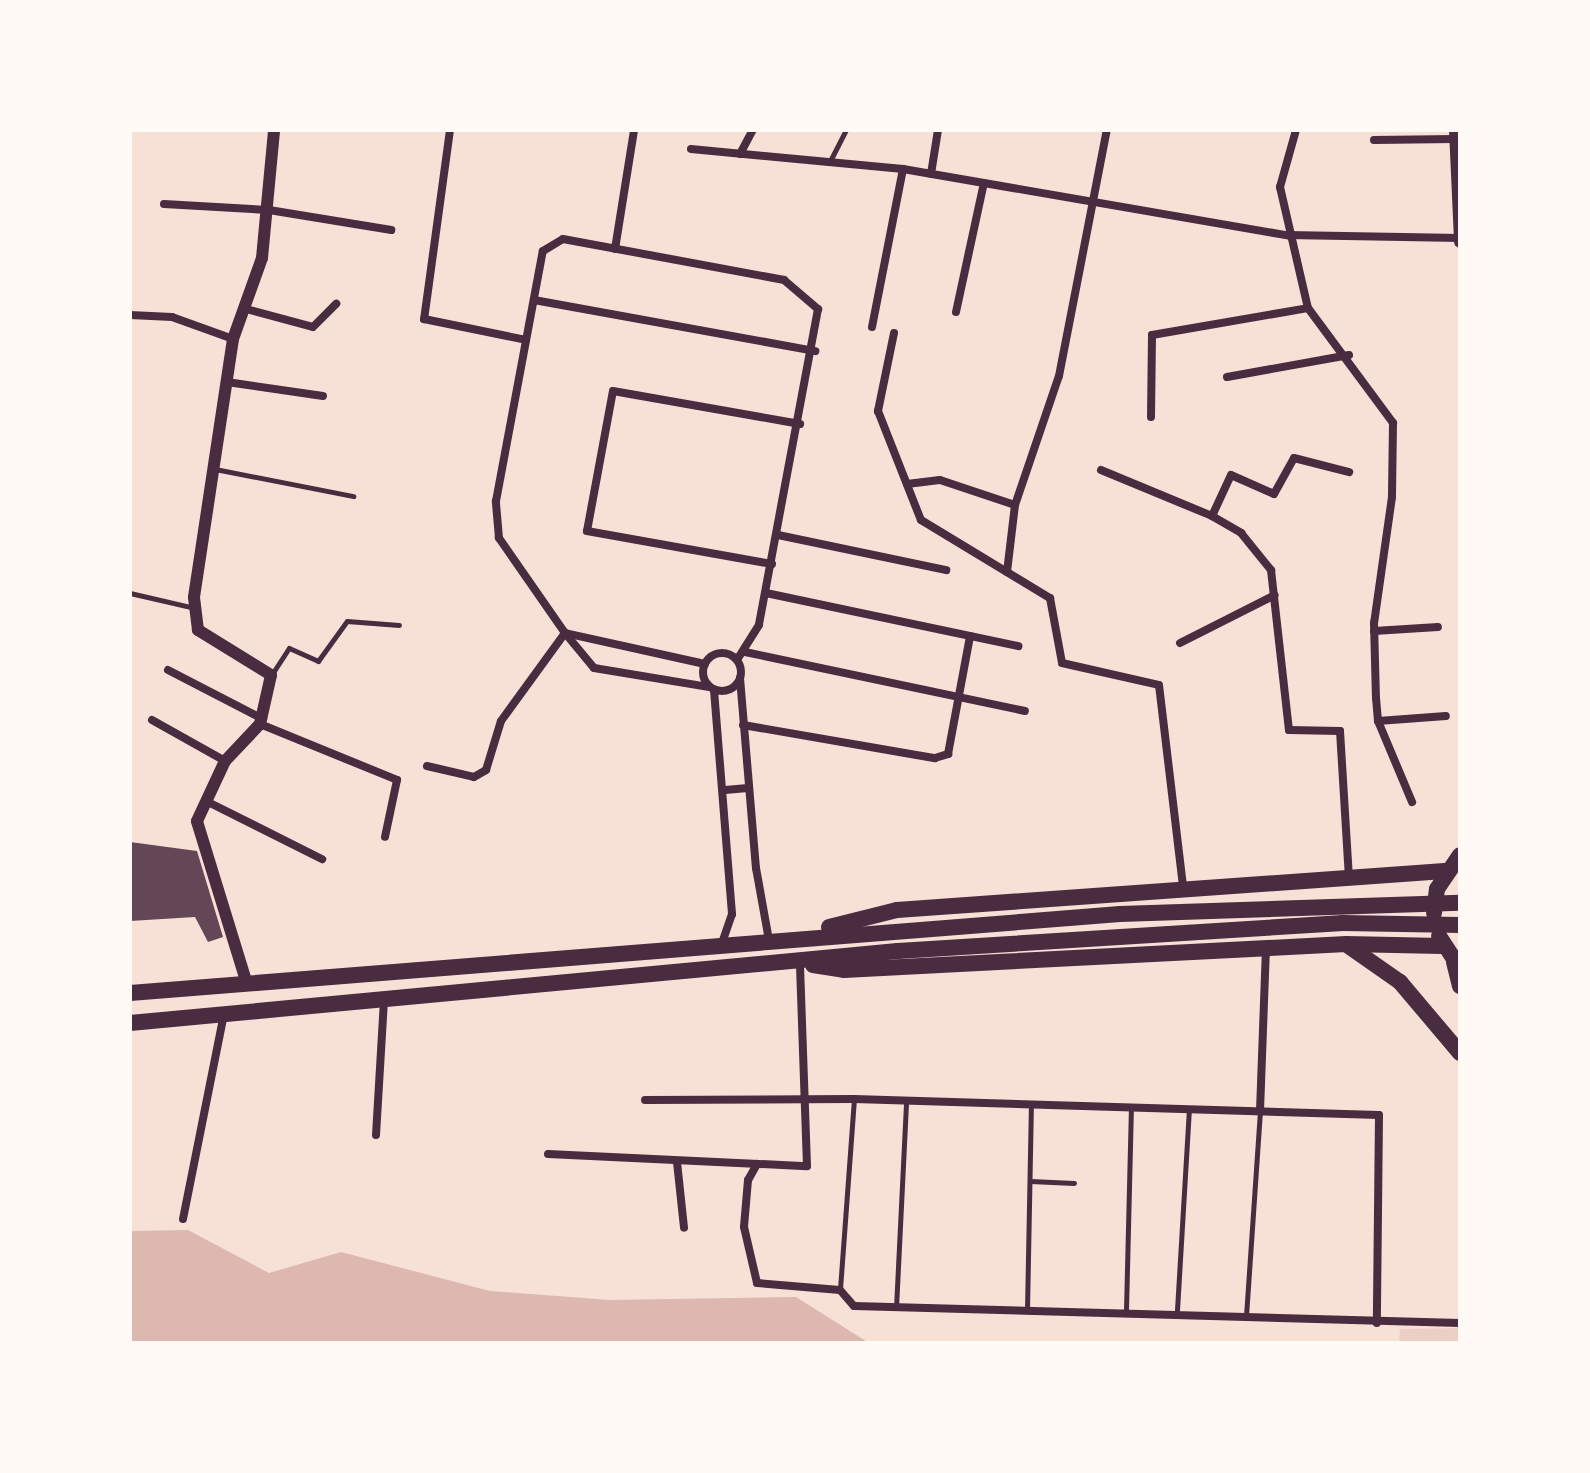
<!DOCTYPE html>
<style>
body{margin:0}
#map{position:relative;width:1590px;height:1473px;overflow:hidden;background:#f7e1d7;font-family:"Varela Round",sans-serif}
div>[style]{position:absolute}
.green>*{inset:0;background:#ebcfc5}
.water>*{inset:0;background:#dcb8b0}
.building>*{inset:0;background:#644757}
.service>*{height:5px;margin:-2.5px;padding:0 2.5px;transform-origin:2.5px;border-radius:2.5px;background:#4a2c40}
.minor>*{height:8px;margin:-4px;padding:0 4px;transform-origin:4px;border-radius:4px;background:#4a2c40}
.minor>.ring{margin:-4px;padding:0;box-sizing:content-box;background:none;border:8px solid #4a2c40;border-radius:50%}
.tertiary>*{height:12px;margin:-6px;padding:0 6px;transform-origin:6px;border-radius:6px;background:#4a2c40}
.trunk>*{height:16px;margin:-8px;padding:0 8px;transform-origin:8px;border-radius:8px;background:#4a2c40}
span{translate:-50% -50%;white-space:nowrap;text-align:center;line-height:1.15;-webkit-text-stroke:7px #fffaf5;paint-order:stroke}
.frame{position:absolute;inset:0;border:132px solid #fffaf5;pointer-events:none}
</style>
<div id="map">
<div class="green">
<div style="clip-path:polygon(1460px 1328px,1460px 1343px,1399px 1343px,1400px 1329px)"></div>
</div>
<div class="water">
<div style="clip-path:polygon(188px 1230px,269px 1273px,341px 1252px,490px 1291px,610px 1300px,796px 1297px,869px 1343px,130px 1343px,130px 1231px)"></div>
</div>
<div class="building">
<div style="clip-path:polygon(130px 842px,197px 851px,223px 937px,208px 942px,195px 917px,130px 921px)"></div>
</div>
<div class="service">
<div style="left:830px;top:161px;width:35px;rotate:-63deg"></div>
<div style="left:215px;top:469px;width:141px;rotate:11.1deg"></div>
<div style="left:130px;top:593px;width:67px;rotate:13deg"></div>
<div style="left:272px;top:674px;width:31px;rotate:-57deg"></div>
<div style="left:289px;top:648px;width:32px;rotate:24deg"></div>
<div style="left:318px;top:661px;width:49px;rotate:-54.1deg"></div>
<div style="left:347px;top:621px;width:52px;rotate:4.4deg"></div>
<div style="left:1030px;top:1181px;width:44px;rotate:2.6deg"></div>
<div style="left:840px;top:1289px;width:190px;rotate:-85.8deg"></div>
<div style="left:896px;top:1308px;width:207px;rotate:-87.2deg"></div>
<div style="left:1027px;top:1310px;width:205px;rotate:-88.9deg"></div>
<div style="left:1126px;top:1310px;width:202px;rotate:-88.6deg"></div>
<div style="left:1177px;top:1310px;width:200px;rotate:-86.6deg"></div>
<div style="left:1246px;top:1316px;width:204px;rotate:-86.1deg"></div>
</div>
<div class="minor">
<div style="left:450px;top:130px;width:191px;rotate:97.8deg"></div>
<div style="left:424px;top:319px;width:104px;rotate:11.6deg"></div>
<div style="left:1296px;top:130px;width:59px;rotate:105.7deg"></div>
<div style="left:1280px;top:187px;width:124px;rotate:77deg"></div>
<div style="left:1308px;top:308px;width:143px;rotate:53.5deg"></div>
<div style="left:1393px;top:423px;width:74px;rotate:90.8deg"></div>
<div style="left:1392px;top:497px;width:127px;rotate:98.1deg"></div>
<div style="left:1374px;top:623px;width:75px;rotate:88.5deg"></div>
<div style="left:1376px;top:698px;width:23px;rotate:85deg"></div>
<div style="left:1378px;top:721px;width:88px;rotate:67.2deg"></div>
<div style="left:1374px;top:140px;width:81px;rotate:-0.7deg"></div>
<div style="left:691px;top:149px;width:213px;rotate:5.4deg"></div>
<div style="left:903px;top:169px;width:390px;rotate:9.8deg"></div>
<div style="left:1287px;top:235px;width:173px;rotate:1deg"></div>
<div style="left:740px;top:154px;width:27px;rotate:-62deg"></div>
<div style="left:931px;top:174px;width:45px;rotate:-81deg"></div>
<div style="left:164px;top:204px;width:105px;rotate:3.3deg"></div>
<div style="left:269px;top:210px;width:124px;rotate:9.3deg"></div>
<div style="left:615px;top:249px;width:121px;rotate:-80.9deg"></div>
<div style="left:534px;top:300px;width:286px;rotate:10.3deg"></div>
<div style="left:246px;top:309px;width:69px;rotate:15deg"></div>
<div style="left:313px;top:327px;width:33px;rotate:-45deg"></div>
<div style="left:956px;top:312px;width:132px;rotate:-77.8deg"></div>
<div style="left:130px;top:315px;width:42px;rotate:2.7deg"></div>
<div style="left:172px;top:317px;width:65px;rotate:19.8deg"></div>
<div style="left:872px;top:327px;width:161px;rotate:-78.9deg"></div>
<div style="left:894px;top:333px;width:80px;rotate:101.6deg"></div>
<div style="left:878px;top:411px;width:117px;rotate:68.5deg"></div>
<div style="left:921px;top:520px;width:151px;rotate:31.2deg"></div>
<div style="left:1050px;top:598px;width:66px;rotate:79.5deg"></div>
<div style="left:1062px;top:663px;width:99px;rotate:12.8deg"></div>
<div style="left:1159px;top:685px;width:201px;rotate:83.2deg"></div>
<div style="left:1227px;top:377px;width:124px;rotate:-10.2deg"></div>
<div style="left:227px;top:382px;width:97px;rotate:8.3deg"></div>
<div style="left:1151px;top:417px;width:82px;rotate:-89.3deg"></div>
<div style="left:1152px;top:335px;width:158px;rotate:-9.8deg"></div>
<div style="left:1101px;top:470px;width:120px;rotate:22.5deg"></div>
<div style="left:1212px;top:516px;width:34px;rotate:30deg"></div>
<div style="left:1241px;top:533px;width:48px;rotate:51deg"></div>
<div style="left:1271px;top:570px;width:161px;rotate:83.6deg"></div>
<div style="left:1289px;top:730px;width:51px;rotate:1.1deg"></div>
<div style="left:1340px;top:731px;width:149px;rotate:86.5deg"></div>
<div style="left:907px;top:484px;width:33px;rotate:-7deg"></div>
<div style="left:940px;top:480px;width:79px;rotate:18.4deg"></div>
<div style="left:1212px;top:516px;width:45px;rotate:-65.1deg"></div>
<div style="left:1231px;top:475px;width:47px;rotate:23.8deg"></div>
<div style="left:1274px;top:494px;width:41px;rotate:-60.9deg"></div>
<div style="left:1294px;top:458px;width:57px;rotate:14.3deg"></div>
<div style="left:778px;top:535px;width:172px;rotate:11.8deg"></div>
<div style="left:772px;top:564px;width:188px;rotate:-169.9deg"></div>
<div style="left:587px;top:531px;width:142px;rotate:-79.5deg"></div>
<div style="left:613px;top:391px;width:190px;rotate:10deg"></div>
<div style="left:1007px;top:572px;width:67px;rotate:-83.2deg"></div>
<div style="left:1015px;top:505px;width:136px;rotate:-71.2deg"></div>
<div style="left:1059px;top:376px;width:251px;rotate:-79deg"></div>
<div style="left:766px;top:593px;width:258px;rotate:11.9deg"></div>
<div style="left:1374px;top:631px;width:64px;rotate:-3.6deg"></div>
<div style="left:1180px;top:643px;width:106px;rotate:-26.8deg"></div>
<div style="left:745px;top:652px;width:286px;rotate:11.9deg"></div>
<div class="ring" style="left:703px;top:653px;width:30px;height:30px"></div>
<div style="left:705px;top:664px;width:143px;rotate:-167.5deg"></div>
<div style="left:565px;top:633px;width:45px;rotate:50.4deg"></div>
<div style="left:594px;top:668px;width:117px;rotate:9.4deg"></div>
<div style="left:168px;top:670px;width:107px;rotate:27.3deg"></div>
<div style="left:740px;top:678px;width:191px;rotate:85.2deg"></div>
<div style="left:756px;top:868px;width:73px;rotate:79.8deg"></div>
<div style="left:714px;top:690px;width:225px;rotate:85.4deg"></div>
<div style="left:732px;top:914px;width:31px;rotate:109deg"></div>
<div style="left:152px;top:720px;width:84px;rotate:29.3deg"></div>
<div style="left:1378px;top:721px;width:68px;rotate:-4.2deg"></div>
<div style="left:260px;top:724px;width:148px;rotate:22.2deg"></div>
<div style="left:397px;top:780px;width:58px;rotate:101.9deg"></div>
<div style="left:743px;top:725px;width:195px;rotate:9.8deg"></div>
<div style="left:935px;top:758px;width:14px;rotate:-17deg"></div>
<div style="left:948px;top:754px;width:120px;rotate:-79.4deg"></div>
<div style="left:427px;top:766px;width:48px;rotate:13.2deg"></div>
<div style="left:474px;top:777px;width:14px;rotate:-30deg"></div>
<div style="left:486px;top:770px;width:51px;rotate:-73deg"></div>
<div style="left:501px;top:721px;width:109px;rotate:-54deg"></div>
<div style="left:565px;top:633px;width:116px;rotate:-124.8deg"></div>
<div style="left:499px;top:538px;width:37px;rotate:-95deg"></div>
<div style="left:496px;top:501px;width:254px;rotate:-79.4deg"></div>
<div style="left:543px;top:251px;width:23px;rotate:-31deg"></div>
<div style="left:563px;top:239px;width:225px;rotate:10.5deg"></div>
<div style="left:784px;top:280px;width:45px;rotate:40.5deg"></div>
<div style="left:818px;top:309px;width:321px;rotate:100.6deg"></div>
<div style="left:759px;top:625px;width:41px;rotate:122.2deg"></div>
<div style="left:725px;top:790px;width:23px;rotate:-5deg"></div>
<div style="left:206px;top:801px;width:130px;rotate:26.6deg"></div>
<div style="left:645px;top:1100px;width:209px;rotate:-0.3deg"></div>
<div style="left:854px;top:1099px;width:525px;rotate:1.75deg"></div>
<div style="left:1379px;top:1115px;width:208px;rotate:90.6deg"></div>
<div style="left:1260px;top:1111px;width:162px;rotate:-87.9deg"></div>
<div style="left:376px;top:1135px;width:136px;rotate:-86.6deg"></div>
<div style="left:548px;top:1154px;width:259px;rotate:2.7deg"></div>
<div style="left:807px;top:1166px;width:205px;rotate:-92deg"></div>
<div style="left:677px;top:1162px;width:66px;rotate:83.9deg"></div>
<div style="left:757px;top:1164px;width:18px;rotate:119deg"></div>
<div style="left:748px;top:1180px;width:47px;rotate:94.9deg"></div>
<div style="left:744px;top:1227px;width:57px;rotate:76.9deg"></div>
<div style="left:757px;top:1283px;width:83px;rotate:4.8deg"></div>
<div style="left:840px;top:1290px;width:21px;rotate:49deg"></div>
<div style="left:854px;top:1306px;width:606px;rotate:1.61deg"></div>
<div style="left:183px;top:1219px;width:209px;rotate:-78.7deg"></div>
</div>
<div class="tertiary">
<div style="left:1455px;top:130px;width:112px;rotate:87.4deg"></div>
<div style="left:247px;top:984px;width:170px;rotate:-107.1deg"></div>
<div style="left:197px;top:821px;width:66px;rotate:-65deg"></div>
<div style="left:225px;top:761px;width:51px;rotate:-46.6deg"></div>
<div style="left:260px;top:724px;width:50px;rotate:-77.3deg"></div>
<div style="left:271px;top:675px;width:86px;rotate:-148.3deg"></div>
<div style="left:198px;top:630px;width:33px;rotate:-97deg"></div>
<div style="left:194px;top:597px;width:261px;rotate:-81.4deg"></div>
<div style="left:233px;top:339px;width:86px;rotate:-70.3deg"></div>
<div style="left:262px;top:258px;width:129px;rotate:-84.6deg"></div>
</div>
<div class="trunk">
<div style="left:1434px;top:913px;width:24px;rotate:-83deg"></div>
<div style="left:1437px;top:889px;width:41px;rotate:-55.9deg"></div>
<div style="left:829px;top:927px;width:70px;rotate:-14deg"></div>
<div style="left:897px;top:910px;width:549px;rotate:-4.07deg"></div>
<div style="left:1439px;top:936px;width:38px;rotate:57deg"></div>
<div style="left:1347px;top:945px;width:65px;rotate:34.9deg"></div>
<div style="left:1400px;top:982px;width:93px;rotate:49.8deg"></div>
<div style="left:1454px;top:962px;width:25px;rotate:76deg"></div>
<div style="left:813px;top:965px;width:31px;rotate:9deg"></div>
<div style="left:844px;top:970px;width:503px;rotate:-2.96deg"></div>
<div style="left:1346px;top:944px;width:96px;rotate:1.2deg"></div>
<div style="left:130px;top:993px;width:993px;rotate:-4.56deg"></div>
<div style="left:1120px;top:914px;width:340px;rotate:-1.9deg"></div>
<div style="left:130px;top:1023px;width:771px;rotate:-5.36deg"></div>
<div style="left:898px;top:951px;width:446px;rotate:-3.6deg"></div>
<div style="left:1343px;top:923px;width:117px;rotate:1deg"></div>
</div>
<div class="frame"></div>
</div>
